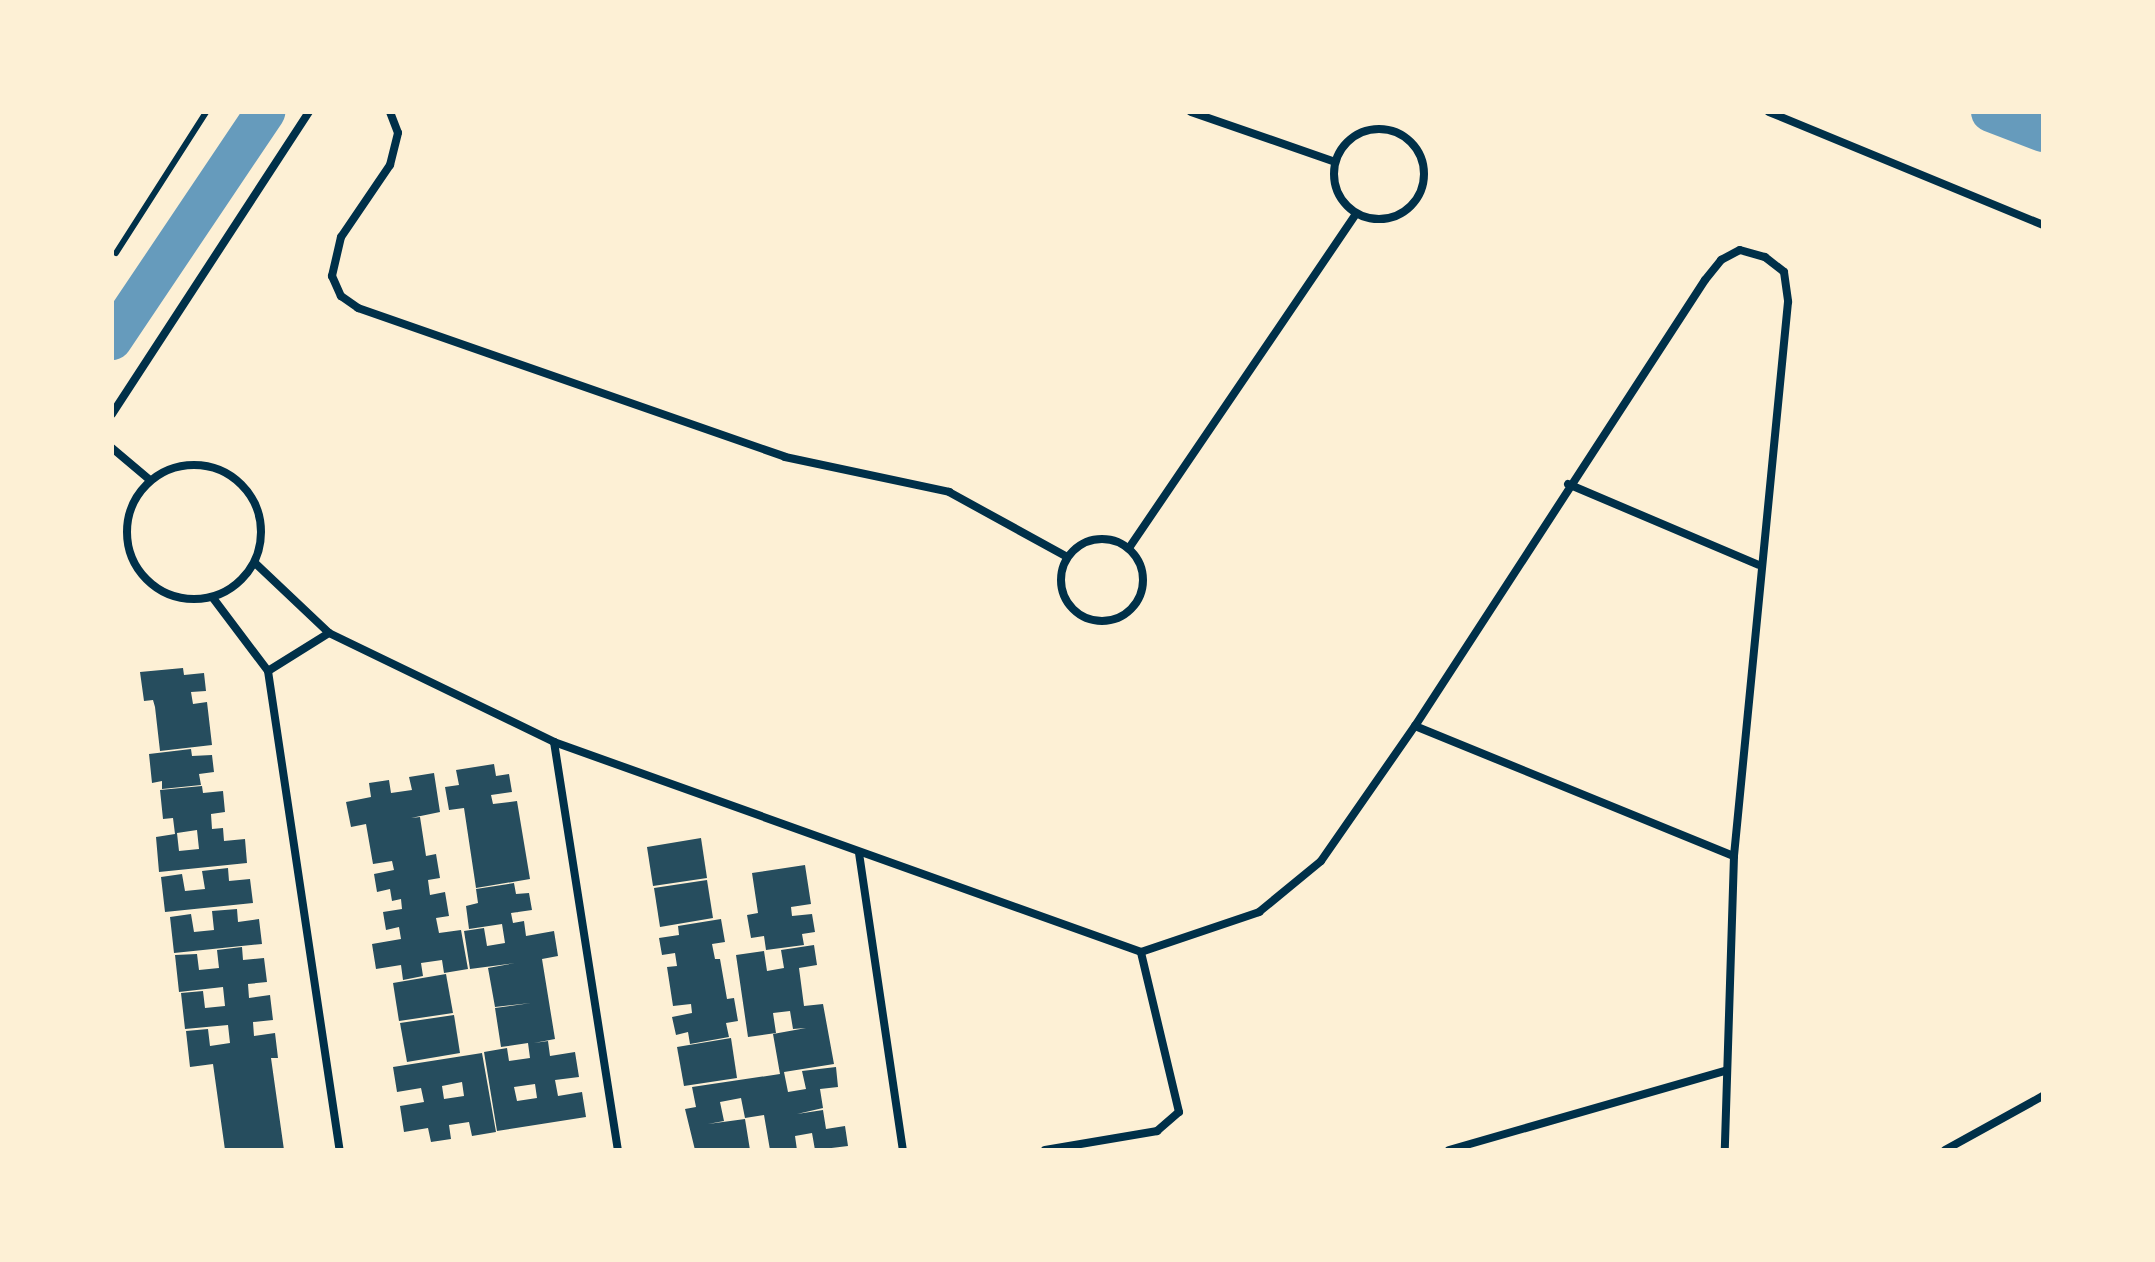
<!DOCTYPE html>
<style>
body{margin:0}
#map{position:relative;width:2155px;height:1262px;overflow:hidden;background:#fdf0d5;font-family:"Archivo Narrow",sans-serif}
div>[style]{position:absolute}
.canal>*{height:40px;margin:-20px;padding:0 20px;transform-origin:20px;border-radius:20px;background:#669bbc}
.building>*{inset:0;background:#264d5e}
.service>*{height:6px;margin:-3px;padding:0 3px;transform-origin:3px;border-radius:3px;background:#003049}
.minor>*{height:8px;margin:-4px;padding:0 4px;transform-origin:4px;border-radius:4px;background:#003049}
.minor>.ring{margin:-4px;padding:0;box-sizing:content-box;background:none;border:8px solid #003049;border-radius:50%}
span{translate:-50% -50%;white-space:nowrap;text-align:center;line-height:1.15;-webkit-text-stroke:7px #fdf0d5;paint-order:stroke}
.frame{position:absolute;inset:0;border:114px solid #fdf0d5;pointer-events:none}
</style>
<div id="map">
<div class="canal">
<div style="left:1991px;top:112px;width:56px;rotate:21deg"></div>
<div style="left:112px;top:340px;width:275px;rotate:-56.1deg"></div>
</div>
<div class="building">
<div style="clip-path:polygon(183px 668px,184px 675px,204px 673px,206px 691px,191px 692px,193px 704px,207px 702px,212px 745px,160px 751px,155px 707px,153px 700px,144px 701px,140px 672px)"></div>
<div style="clip-path:polygon(191px 749px,192px 756px,212px 755px,214px 772px,199px 774px,201px 785px,162px 789px,162px 781px,152px 783px,149px 754px)"></div>
<div style="clip-path:polygon(494px 764px,496px 776px,509px 774px,512px 792px,491px 795px,493px 804px,517px 801px,530px 879px,476px 888px,464px 808px,449px 810px,445px 787px,459px 785px,456px 770px)"></div>
<div style="clip-path:polygon(434px 773px,440px 812px,411px 818px,420px 817px,426px 856px,436px 854px,440px 878px,428px 880px,430px 895px,445px 892px,449px 916px,436px 918px,439px 933px,461px 930px,468px 969px,444px 973px,442px 960px,421px 963px,423px 976px,403px 980px,401px 965px,376px 969px,372px 944px,401px 939px,399px 927px,386px 930px,383px 912px,402px 909px,401px 899px,392px 901px,390px 889px,377px 892px,374px 874px,394px 870px,392px 861px,373px 864px,366px 824px,351px 827px,346px 802px,371px 797px,369px 783px,389px 780px,391px 793px,412px 790px,409px 777px)"></div>
<div style="clip-path:polygon(evenodd,202px 786px,203px 793px,223px 791px,225px 812px,211px 814px,212px 829px,223px 828px,224px 841px,245px 839px,247px 863px,159px 872px,156px 837px,175px 834px,173px 818px,163px 819px,160px 790px,202px 786px,197px 830px,199px 849px,179px 851px,177px 833px,197px 830px)"></div>
<div style="clip-path:polygon(701px 838px,707px 878px,653px 886px,647px 847px)"></div>
<div style="clip-path:polygon(805px 865px,811px 904px,791px 907px,792px 916px,812px 914px,815px 932px,802px 934px,804px 945px,766px 950px,764px 936px,751px 938px,747px 915px,758px 913px,752px 873px)"></div>
<div style="clip-path:polygon(228px 868px,229px 881px,250px 879px,253px 903px,165px 912px,161px 877px,182px 874px,185px 891px,205px 889px,202px 871px)"></div>
<div style="clip-path:polygon(707px 880px,713px 918px,660px 927px,654px 888px)"></div>
<div style="clip-path:polygon(evenodd,514px 883px,516px 894px,529px 893px,532px 910px,511px 913px,513px 923px,524px 921px,526px 936px,554px 931px,558px 956px,542px 959px,555px 1039px,534px 1043px,548px 1041px,550px 1056px,575px 1052px,579px 1077px,555px 1080px,558px 1096px,582px 1092px,586px 1117px,497px 1131px,484px 1052px,507px 1048px,509px 1061px,530px 1058px,528px 1043px,501px 1047px,495px 1008px,531px 1003px,495px 1007px,488px 968px,515px 963px,470px 969px,464px 931px,484px 928px,487px 946px,505px 943px,502px 924px,469px 929px,466px 906px,478px 903px,476px 889px,514px 883px,535px 1084px,537px 1098px,517px 1101px,514px 1087px,535px 1084px)"></div>
<div style="clip-path:polygon(237px 909px,238px 922px,259px 919px,262px 944px,174px 953px,170px 917px,191px 914px,194px 932px,214px 930px,212px 911px)"></div>
<div style="clip-path:polygon(721px 919px,725px 942px,712px 944px,715px 959px,720px 959px,727px 999px,734px 998px,738px 1021px,726px 1023px,729px 1037px,690px 1044px,688px 1032px,676px 1035px,672px 1017px,692px 1013px,691px 1004px,673px 1006px,667px 967px,677px 966px,675px 953px,662px 955px,659px 938px,679px 935px,678px 926px)"></div>
<div style="clip-path:polygon(814px 945px,817px 965px,799px 968px,804px 1006px,823px 1004px,834px 1064px,784px 1072px,788px 1092px,806px 1089px,802px 1071px,836px 1067px,838px 1087px,820px 1089px,823px 1108px,797px 1114px,823px 1110px,826px 1129px,845px 1126px,848px 1146px,815px 1150px,812px 1133px,795px 1136px,797px 1150px,770px 1150px,764px 1115px,745px 1118px,741px 1098px,720px 1102px,724px 1121px,708px 1124px,745px 1119px,750px 1150px,695px 1150px,685px 1109px,696px 1107px,692px 1087px,780px 1074px,773px 1034px,806px 1028px,793px 1029px,790px 1011px,773px 1013px,776px 1033px,748px 1037px,736px 955px,764px 951px,767px 971px,784px 968px,781px 950px)"></div>
<div style="clip-path:polygon(242px 947px,243px 960px,264px 958px,267px 982px,248px 984px,249px 998px,270px 995px,273px 1020px,253px 1022px,254px 1036px,275px 1033px,278px 1058px,271px 1058px,284px 1150px,225px 1150px,213px 1064px,190px 1067px,186px 1031px,208px 1029px,210px 1046px,230px 1043px,228px 1025px,185px 1029px,181px 993px,203px 991px,205px 1008px,225px 1006px,223px 987px,179px 992px,175px 955px,197px 954px,199px 970px,219px 968px,217px 950px)"></div>
<div style="clip-path:polygon(446px 974px,453px 1013px,399px 1021px,393px 983px)"></div>
<div style="clip-path:polygon(454px 1015px,460px 1053px,407px 1062px,400px 1023px)"></div>
<div style="clip-path:polygon(731px 1038px,737px 1078px,684px 1086px,677px 1047px)"></div>
<div style="clip-path:polygon(evenodd,482px 1053px,496px 1132px,472px 1136px,469px 1122px,449px 1125px,451px 1139px,431px 1142px,428px 1128px,404px 1132px,400px 1106px,424px 1102px,421px 1088px,397px 1092px,393px 1067px,482px 1053px,462px 1082px,464px 1096px,444px 1099px,442px 1086px,462px 1082px)"></div>
</div>
<div class="service">
<div style="left:116px;top:253px;width:167px;rotate:-57.4deg"></div>
</div>
<div class="minor">
<div style="left:390px;top:112px;width:22px;rotate:69deg"></div>
<div style="left:398px;top:133px;width:33px;rotate:104deg"></div>
<div style="left:390px;top:165px;width:87px;rotate:124.2deg"></div>
<div style="left:341px;top:237px;width:40px;rotate:103deg"></div>
<div style="left:332px;top:276px;width:22px;rotate:66deg"></div>
<div style="left:341px;top:296px;width:21px;rotate:35deg"></div>
<div style="left:358px;top:308px;width:452px;rotate:19.2deg"></div>
<div style="left:785px;top:457px;width:168px;rotate:12deg"></div>
<div style="left:949px;top:492px;width:135px;rotate:28.8deg"></div>
<div style="left:1191px;top:112px;width:152px;rotate:19.1deg"></div>
<div style="left:1769px;top:112px;width:296px;rotate:22.4deg"></div>
<div class="ring" style="left:1334px;top:129px;width:82px;height:82px"></div>
<div style="left:112px;top:414px;width:361px;rotate:-56.9deg"></div>
<div style="left:112px;top:448px;width:50px;rotate:40.1deg"></div>
<div class="ring" style="left:127px;top:465px;width:126px;height:126px"></div>
<div style="left:1568px;top:484px;width:207px;rotate:23deg"></div>
<div class="ring" style="left:1061px;top:539px;width:74px;height:74px"></div>
<div style="left:1129px;top:548px;width:404px;rotate:-55.8deg"></div>
<div style="left:256px;top:564px;width:100px;rotate:43.4deg"></div>
<div style="left:329px;top:633px;width:250px;rotate:25.8deg"></div>
<div style="left:554px;top:742px;width:623px;rotate:19.68deg"></div>
<div style="left:1141px;top:952px;width:125px;rotate:-18.7deg"></div>
<div style="left:1259px;top:912px;width:80px;rotate:-39.4deg"></div>
<div style="left:1321px;top:861px;width:165px;rotate:-55.2deg"></div>
<div style="left:1415px;top:726px;width:532px;rotate:-56.97deg"></div>
<div style="left:1705px;top:280px;width:26px;rotate:-51deg"></div>
<div style="left:1721px;top:260px;width:21px;rotate:-28deg"></div>
<div style="left:1740px;top:250px;width:26px;rotate:16deg"></div>
<div style="left:1765px;top:257px;width:24px;rotate:38deg"></div>
<div style="left:1784px;top:272px;width:30px;rotate:82deg"></div>
<div style="left:1788px;top:302px;width:557px;rotate:95.57deg"></div>
<div style="left:1734px;top:856px;width:294px;rotate:91.8deg"></div>
<div style="left:213px;top:598px;width:91px;rotate:53deg"></div>
<div style="left:268px;top:671px;width:484px;rotate:81.5deg"></div>
<div style="left:268px;top:671px;width:72px;rotate:-31.9deg"></div>
<div style="left:1415px;top:726px;width:344px;rotate:22.2deg"></div>
<div style="left:554px;top:742px;width:413px;rotate:81.1deg"></div>
<div style="left:859px;top:853px;width:300px;rotate:81.6deg"></div>
<div style="left:1045px;top:1150px;width:114px;rotate:-9.6deg"></div>
<div style="left:1157px;top:1131px;width:29px;rotate:-41deg"></div>
<div style="left:1179px;top:1112px;width:164px;rotate:-103.4deg"></div>
<div style="left:1449px;top:1150px;width:287px;rotate:-16deg"></div>
<div style="left:1945px;top:1150px;width:112px;rotate:-28.9deg"></div>
</div>
<div class="frame"></div>
</div>
